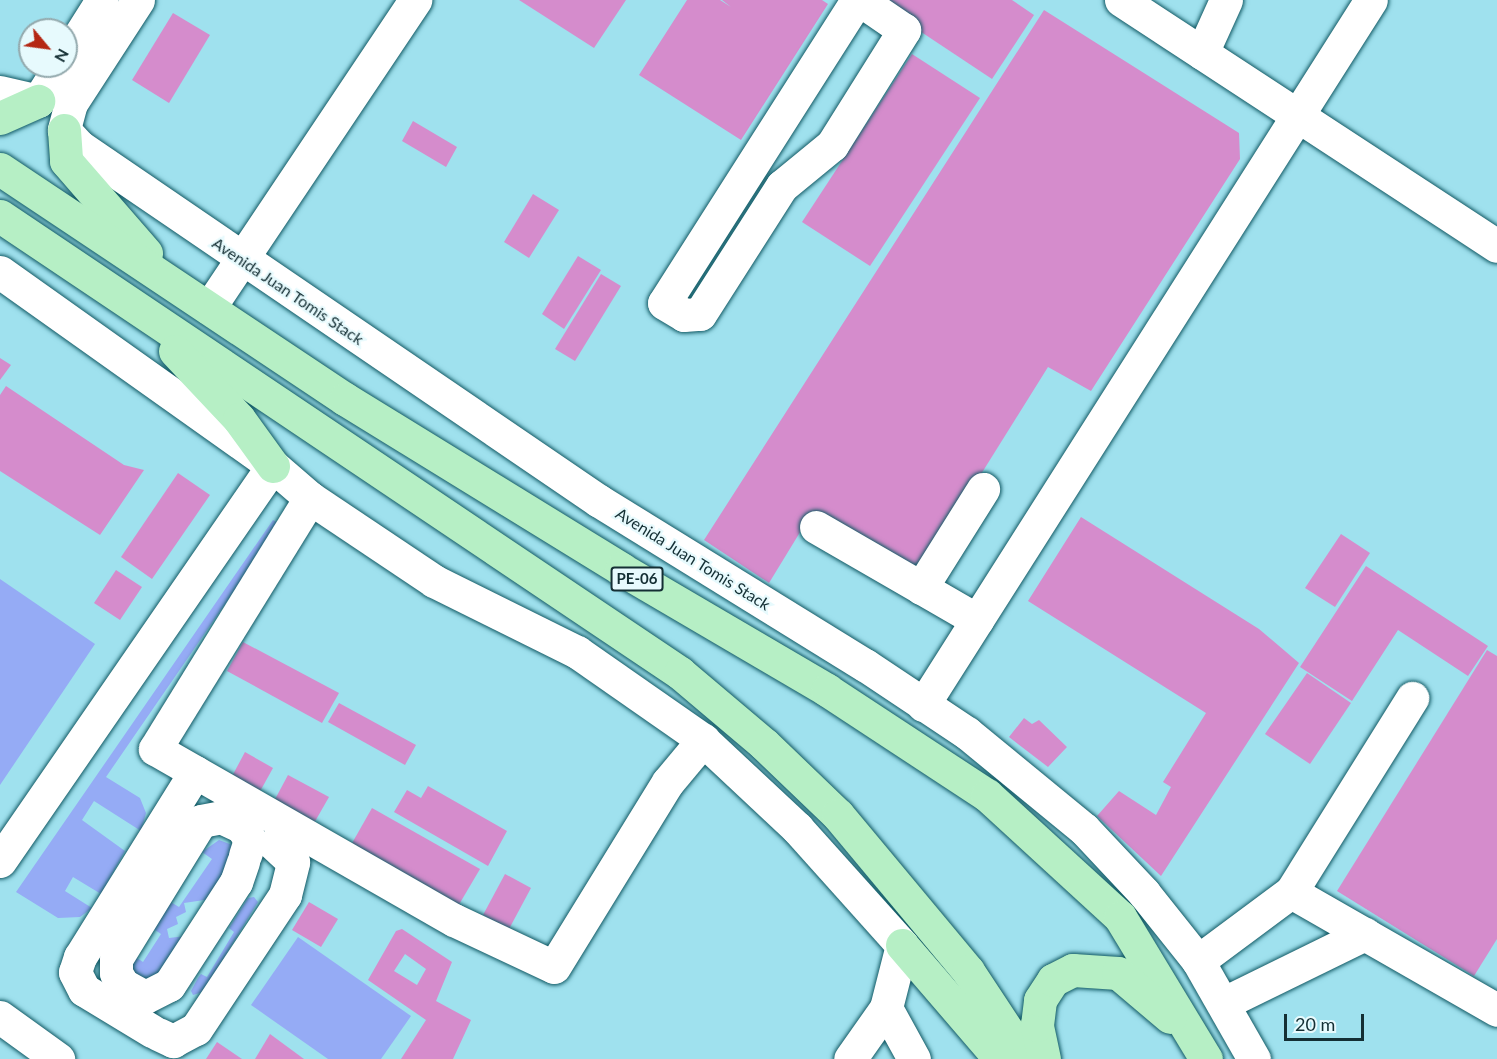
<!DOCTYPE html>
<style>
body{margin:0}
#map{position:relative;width:1497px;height:1059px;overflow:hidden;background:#9fe1ee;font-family:Lato,sans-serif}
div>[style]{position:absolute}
.green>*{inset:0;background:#95abf5}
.building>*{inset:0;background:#d58ccc}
.roads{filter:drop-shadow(0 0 2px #115964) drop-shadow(0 0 2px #115964)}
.minor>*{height:33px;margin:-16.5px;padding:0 16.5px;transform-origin:16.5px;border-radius:16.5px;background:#fff}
.major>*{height:33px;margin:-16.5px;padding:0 16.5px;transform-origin:16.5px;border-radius:16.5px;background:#b6efc5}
span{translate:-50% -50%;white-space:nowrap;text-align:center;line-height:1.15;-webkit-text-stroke:4.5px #e7fafd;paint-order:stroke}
.shield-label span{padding:2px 4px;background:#e7fafd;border:2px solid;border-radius:4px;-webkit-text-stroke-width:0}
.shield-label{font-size:15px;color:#142f34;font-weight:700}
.street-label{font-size:16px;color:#142f34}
.north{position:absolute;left:18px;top:18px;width:60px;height:60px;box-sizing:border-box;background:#e7fafd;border:2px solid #93a9ad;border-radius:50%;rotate:119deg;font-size:16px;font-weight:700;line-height:24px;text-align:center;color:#142f34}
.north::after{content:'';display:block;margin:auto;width:21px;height:27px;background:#b42714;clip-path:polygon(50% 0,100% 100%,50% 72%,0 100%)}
.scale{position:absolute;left:1284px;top:1014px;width:80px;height:27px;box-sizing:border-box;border:3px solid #142f34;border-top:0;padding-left:8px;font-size:18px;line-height:21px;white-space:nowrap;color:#142f34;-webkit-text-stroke:4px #e7fafd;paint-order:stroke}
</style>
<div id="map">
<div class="green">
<div style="clip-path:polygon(273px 520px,280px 524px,106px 777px,140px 798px,146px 813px,141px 831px,94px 801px,82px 820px,125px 851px,101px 894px,73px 877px,65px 891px,92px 908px,80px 917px,58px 918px,16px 892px)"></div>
<div style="clip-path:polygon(0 579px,95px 644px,0 785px)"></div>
<div style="clip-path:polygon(219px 840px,235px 846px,211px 899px,184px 903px,186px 912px,176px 917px,178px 924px,167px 929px,169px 938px,186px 936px,160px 974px,149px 981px,138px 979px,128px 966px,134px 956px,143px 962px,161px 934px,152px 928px,169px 901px,179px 907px,212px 859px,202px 852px)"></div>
<div style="clip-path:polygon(254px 897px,258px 902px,203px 992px,193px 995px,191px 991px,198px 978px,201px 974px,207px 977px,234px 932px,229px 928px,248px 898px)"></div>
<div style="clip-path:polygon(298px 937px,411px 1016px,381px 1059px,328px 1059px,251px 1005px)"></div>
</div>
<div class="building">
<div style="clip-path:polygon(519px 0,626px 0,594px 48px)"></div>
<div style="clip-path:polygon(687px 0,720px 0,731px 7px,722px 0,822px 0,828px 4px,741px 140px,639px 75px)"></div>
<div style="clip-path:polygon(873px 0,1012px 0,1034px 15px,992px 79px)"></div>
<div style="clip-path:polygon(1044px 10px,1239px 133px,1240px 159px,1091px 391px,1048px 367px,918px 575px,813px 511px,769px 583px,704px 540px)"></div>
<div style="clip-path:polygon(173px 13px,210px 35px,169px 103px,132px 80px)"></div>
<div style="clip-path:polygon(912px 54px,980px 98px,870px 266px,802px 222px)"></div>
<div style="clip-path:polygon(413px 121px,457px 147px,446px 167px,402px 141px)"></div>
<div style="clip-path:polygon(533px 194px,559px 210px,529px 258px,504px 242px)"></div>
<div style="clip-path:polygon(578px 256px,601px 270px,564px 329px,542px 314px)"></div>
<div style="clip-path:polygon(601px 274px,621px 286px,575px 361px,555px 349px)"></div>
<div style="clip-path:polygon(0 358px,11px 365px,0 380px)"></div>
<div style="clip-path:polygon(6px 386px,124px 465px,144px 470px,100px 535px,0 471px,0 395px)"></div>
<div style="clip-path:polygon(178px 473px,210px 495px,152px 579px,121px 557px)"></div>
<div style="clip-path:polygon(1081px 517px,1259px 629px,1299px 663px,1161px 876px,1097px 816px,1119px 791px,1156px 815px,1171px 787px,1163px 782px,1206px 713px,1028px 601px)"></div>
<div style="clip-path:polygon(1341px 534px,1370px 553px,1335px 607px,1305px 588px)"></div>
<div style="clip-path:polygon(1366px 566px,1488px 646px,1468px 676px,1398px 630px,1352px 701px,1300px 667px)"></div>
<div style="clip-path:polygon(116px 570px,142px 587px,120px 620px,94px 603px)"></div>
<div style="clip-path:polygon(243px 642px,339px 693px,322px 723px,227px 671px)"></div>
<div style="clip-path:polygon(1487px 650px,1497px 656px,1497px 939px,1474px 976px,1337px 891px)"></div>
<div style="clip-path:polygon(1307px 673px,1351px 703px,1310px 764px,1265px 734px)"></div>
<div style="clip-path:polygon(339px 703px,416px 745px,405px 765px,328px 722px)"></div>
<div style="clip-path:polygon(1024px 718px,1032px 724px,1039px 720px,1067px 747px,1048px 767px,1009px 737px)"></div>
<div style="clip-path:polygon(245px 752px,273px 768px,258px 795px,230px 780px)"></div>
<div style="clip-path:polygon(288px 775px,329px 797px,313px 825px,273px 803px)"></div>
<div style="clip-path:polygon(428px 786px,507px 831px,488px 866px,394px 812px,407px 790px,421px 798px)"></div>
<div style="clip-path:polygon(372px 808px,480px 869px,454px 913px,347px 852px)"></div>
<div style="clip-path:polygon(505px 874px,531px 888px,509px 929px,483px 915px)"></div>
<div style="clip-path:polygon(309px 902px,338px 919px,321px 947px,292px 930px)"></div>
<div style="clip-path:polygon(evenodd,402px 929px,452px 962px,436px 1001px,471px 1020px,453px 1059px,401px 1059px,426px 1020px,368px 980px,396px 931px,402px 929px,405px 954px,426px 969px,417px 985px,394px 971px,405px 954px)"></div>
<div style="clip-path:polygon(270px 1034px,304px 1059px,255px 1059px)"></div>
<div style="clip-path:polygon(217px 1042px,242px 1059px,206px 1059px)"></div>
</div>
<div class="roads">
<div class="minor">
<div style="left:138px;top:0;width:123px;rotate:123deg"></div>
<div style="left:71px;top:103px;width:28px;rotate:105deg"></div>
<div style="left:64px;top:130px;width:23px;rotate:47deg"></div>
<div style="left:80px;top:147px;width:628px;rotate:34.3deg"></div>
<div style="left:599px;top:501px;width:312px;rotate:31.7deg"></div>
<div style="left:865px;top:665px;width:123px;rotate:33.7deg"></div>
<div style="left:967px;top:733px;width:151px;rotate:39.4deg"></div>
<div style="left:1084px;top:829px;width:88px;rotate:46.8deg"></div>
<div style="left:1144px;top:893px;width:87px;rotate:51.5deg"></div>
<div style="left:1198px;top:961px;width:113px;rotate:60.3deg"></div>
<div style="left:857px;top:0;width:359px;rotate:122.5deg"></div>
<div style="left:664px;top:303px;width:23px;rotate:31deg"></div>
<div style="left:684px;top:315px;width:16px;rotate:-4deg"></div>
<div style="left:700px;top:314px;width:152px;rotate:-57.4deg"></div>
<div style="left:782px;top:186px;width:65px;rotate:-39.4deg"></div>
<div style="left:832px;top:145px;width:136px;rotate:-57.9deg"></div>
<div style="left:904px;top:30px;width:53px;rotate:-145.7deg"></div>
<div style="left:1121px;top:0;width:449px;rotate:33.2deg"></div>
<div style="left:1202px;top:53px;width:58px;rotate:-65.6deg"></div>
<div style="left:66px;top:57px;width:67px;rotate:-57.7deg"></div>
<div style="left:0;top:92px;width:39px;rotate:13deg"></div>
<div style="left:38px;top:101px;width:41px;rotate:-57.8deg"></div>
<div style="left:0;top:272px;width:335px;rotate:35.4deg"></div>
<div style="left:273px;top:466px;width:49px;rotate:40.9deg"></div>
<div style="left:310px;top:498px;width:149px;rotate:33.8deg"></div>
<div style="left:434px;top:581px;width:160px;rotate:26.4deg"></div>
<div style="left:577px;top:652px;width:154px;rotate:34.9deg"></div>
<div style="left:703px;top:740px;width:129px;rotate:43.1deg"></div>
<div style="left:797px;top:828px;width:157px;rotate:48.1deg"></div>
<div style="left:902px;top:945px;width:65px;rotate:104.3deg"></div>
<div style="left:886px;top:1008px;width:62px;rotate:125.2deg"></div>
<div style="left:209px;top:308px;width:371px;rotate:-56.2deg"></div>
<div style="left:310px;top:498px;width:295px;rotate:121.7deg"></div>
<div style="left:155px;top:749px;width:344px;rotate:29.8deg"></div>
<div style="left:454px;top:920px;width:110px;rotate:25.2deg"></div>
<div style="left:554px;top:967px;width:217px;rotate:-58.4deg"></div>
<div style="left:668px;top:782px;width:55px;rotate:-50.2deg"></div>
<div style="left:816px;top:527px;width:186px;rotate:30deg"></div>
<div style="left:921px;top:588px;width:117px;rotate:-57.9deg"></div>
<div style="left:923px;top:705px;width:835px;rotate:-57.57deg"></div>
<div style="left:0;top:861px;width:480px;rotate:-55.4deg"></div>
<div style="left:243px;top:862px;width:21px;rotate:109deg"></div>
<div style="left:236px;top:882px;width:123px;rotate:123deg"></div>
<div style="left:169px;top:985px;width:27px;rotate:153deg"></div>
<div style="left:145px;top:997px;width:25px;rotate:-151deg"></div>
<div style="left:123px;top:985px;width:14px;rotate:-120deg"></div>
<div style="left:116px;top:973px;width:14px;rotate:-90deg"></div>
<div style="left:116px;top:959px;width:162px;rotate:-58.4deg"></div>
<div style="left:201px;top:821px;width:20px;rotate:-11deg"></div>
<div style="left:221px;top:817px;width:23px;rotate:25deg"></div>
<div style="left:242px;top:827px;width:15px;rotate:58deg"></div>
<div style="left:250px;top:840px;width:16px;rotate:108deg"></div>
<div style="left:1291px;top:892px;width:237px;rotate:29.8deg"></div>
<div style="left:1198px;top:961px;width:116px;rotate:-36.6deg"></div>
<div style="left:1291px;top:892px;width:229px;rotate:-58deg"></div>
<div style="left:1224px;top:1003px;width:157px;rotate:-26.1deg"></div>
<div style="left:886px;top:1008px;width:58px;rotate:61.2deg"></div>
<div style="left:0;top:1017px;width:72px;rotate:35.9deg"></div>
<div style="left:152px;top:1031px;width:79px;rotate:-148.9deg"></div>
<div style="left:84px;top:990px;width:20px;rotate:-117deg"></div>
<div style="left:75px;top:972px;width:16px;rotate:-72deg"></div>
<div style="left:80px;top:957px;width:218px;rotate:-58.1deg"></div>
<div style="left:158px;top:1034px;width:17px;rotate:25deg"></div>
<div style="left:173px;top:1041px;width:26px;rotate:-28deg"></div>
<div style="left:196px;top:1029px;width:161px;rotate:-56.4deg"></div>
<div style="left:285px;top:895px;width:34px;rotate:-76deg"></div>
<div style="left:293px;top:862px;width:26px;rotate:-137deg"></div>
</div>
<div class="major">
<div style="left:0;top:118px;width:42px;rotate:-24.1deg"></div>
<div style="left:64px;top:130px;width:31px;rotate:86deg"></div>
<div style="left:66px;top:161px;width:122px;rotate:49deg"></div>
<div style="left:0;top:169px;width:415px;rotate:33.7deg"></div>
<div style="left:345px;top:399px;width:324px;rotate:31.6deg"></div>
<div style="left:621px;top:569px;width:239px;rotate:30.4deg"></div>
<div style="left:827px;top:690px;width:191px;rotate:33.3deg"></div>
<div style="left:987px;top:795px;width:180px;rotate:42.5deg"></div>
<div style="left:1120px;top:917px;width:166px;rotate:58.8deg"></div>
<div style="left:0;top:216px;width:819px;rotate:33.9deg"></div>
<div style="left:680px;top:673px;width:110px;rotate:40.2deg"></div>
<div style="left:764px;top:744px;width:103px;rotate:43.8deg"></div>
<div style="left:838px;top:815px;width:203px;rotate:50.2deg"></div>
<div style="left:968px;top:971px;width:105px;rotate:56.6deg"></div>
<div style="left:175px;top:351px;width:93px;rotate:46.7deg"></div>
<div style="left:239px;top:419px;width:58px;rotate:54.1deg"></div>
<div style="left:902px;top:945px;width:150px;rotate:49.3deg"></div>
<div style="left:1044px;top:1059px;width:35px;rotate:-102deg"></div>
<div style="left:1037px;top:1025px;width:25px;rotate:-83deg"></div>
<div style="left:1040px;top:1000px;width:24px;rotate:-57deg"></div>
<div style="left:1053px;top:980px;width:22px;rotate:-27deg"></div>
<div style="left:1073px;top:970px;width:45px;rotate:3.8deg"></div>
<div style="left:1118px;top:973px;width:68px;rotate:40.2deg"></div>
</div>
</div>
<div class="shield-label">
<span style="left:637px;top:579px">PE-06</span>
</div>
<div class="street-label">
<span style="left:288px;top:291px;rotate:34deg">Avenida Juan Tomis Stack</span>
<span style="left:693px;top:559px;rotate:32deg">Avenida Juan Tomis Stack</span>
</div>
<div class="north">N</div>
<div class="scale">20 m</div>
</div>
